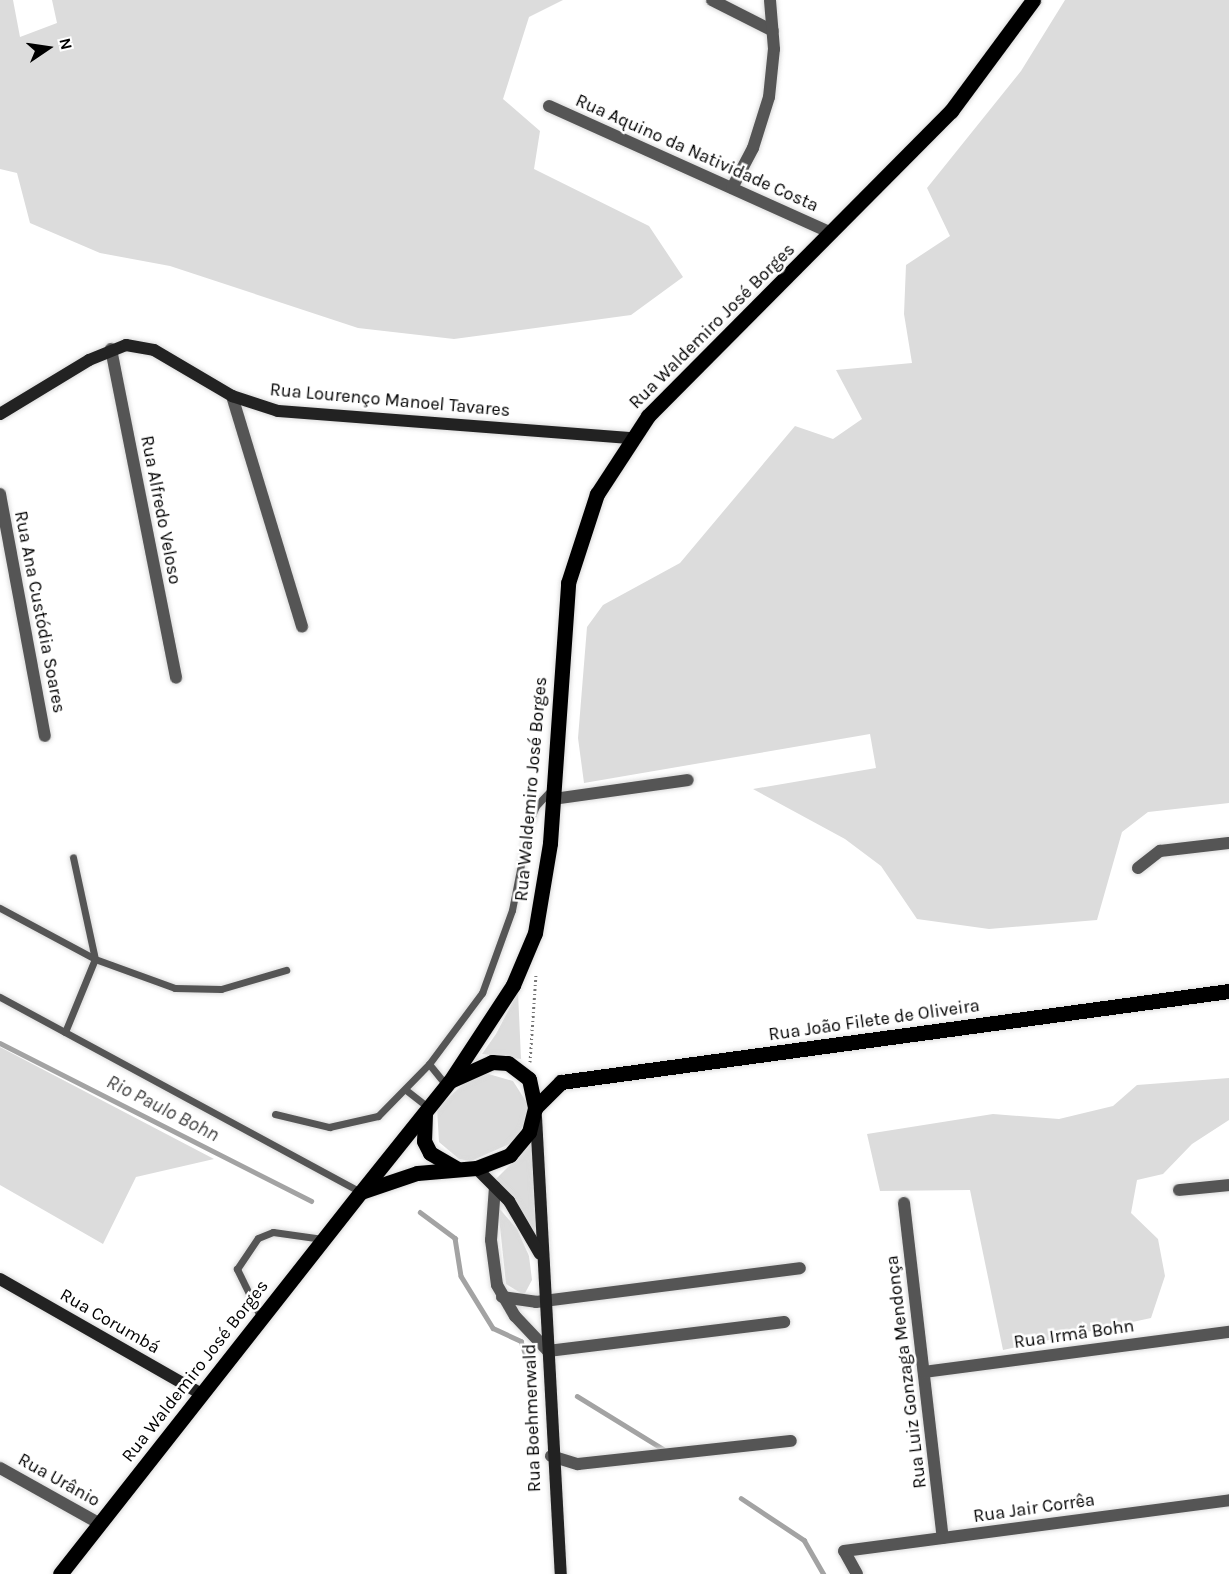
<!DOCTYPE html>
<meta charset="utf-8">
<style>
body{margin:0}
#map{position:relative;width:1229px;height:1574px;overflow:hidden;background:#fff;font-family:Karla,sans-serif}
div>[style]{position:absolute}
.green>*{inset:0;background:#dcdcdc}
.stream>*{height:4.5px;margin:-2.25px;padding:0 2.25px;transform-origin:2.25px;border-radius:2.25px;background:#a3a3a3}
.path>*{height:3px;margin-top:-1.5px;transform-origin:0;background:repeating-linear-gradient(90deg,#777 0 1.5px,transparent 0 4.5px)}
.roads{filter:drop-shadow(0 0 2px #dbdbdb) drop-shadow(0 0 2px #dbdbdb)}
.lane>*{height:7px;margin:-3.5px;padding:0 3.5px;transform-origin:3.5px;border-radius:3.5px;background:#555}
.street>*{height:12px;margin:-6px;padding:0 6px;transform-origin:6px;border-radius:6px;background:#555}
.secondary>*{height:12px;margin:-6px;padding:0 6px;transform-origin:6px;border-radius:6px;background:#222}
.primary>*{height:15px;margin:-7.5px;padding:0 7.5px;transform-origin:7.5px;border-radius:7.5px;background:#000}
span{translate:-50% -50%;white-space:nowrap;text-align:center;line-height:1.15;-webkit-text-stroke:5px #fff;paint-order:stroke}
.street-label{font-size:18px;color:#000}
.water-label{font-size:20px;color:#444;font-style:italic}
.north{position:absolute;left:18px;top:18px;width:60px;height:60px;-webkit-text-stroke:4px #fff;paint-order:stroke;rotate:77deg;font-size:16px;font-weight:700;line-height:24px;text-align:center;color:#000}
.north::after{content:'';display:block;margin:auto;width:21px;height:27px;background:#000;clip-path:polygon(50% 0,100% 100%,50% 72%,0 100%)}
</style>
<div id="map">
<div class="green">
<div style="clip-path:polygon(0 0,13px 0,20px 37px,57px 23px,52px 0,563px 0,529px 17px,503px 99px,540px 131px,534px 169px,649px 226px,683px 277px,631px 315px,454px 339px,358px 328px,170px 266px,100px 253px,30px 223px,17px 173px,0 169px)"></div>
<div style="clip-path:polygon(1065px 0,1229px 0,1229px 803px,1148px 812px,1122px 832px,1097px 920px,989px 929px,917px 919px,881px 866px,845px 839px,753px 789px,876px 768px,870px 734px,584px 783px,578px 738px,587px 627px,603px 605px,680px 563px,795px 426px,833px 439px,862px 419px,836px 370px,912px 363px,904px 314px,906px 265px,950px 236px,927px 188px,1021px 71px)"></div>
<div style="clip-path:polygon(518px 992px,521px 1059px,482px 1054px,496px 1034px)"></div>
<div style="clip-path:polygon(0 1047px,214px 1159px,136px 1177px,103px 1244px,0 1185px)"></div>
<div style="clip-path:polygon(485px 1073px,513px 1081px,527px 1103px,528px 1117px,514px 1142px,471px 1161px,459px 1159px,439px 1142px,437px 1108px,469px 1079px)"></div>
<div style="clip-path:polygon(1229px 1078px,1229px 1120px,1192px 1144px,1163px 1174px,1137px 1180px,1131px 1213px,1158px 1239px,1165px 1276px,1151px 1318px,1003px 1350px,970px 1190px,880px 1191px,867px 1134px,993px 1114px,1059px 1119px,1113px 1106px,1137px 1085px)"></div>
<div style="clip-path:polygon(532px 1143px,536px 1227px,534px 1230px,496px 1179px)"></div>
<div style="clip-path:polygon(498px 1207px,517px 1229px,529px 1256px,532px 1280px,524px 1295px,506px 1284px)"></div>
</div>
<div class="stream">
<div style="left:0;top:1043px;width:349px;rotate:26.9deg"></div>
<div style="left:420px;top:1212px;width:44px;rotate:36.6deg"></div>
<div style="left:455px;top:1238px;width:38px;rotate:81deg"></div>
<div style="left:461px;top:1276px;width:61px;rotate:58.4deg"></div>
<div style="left:493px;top:1328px;width:31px;rotate:25deg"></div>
<div style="left:521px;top:1341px;width:28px;rotate:71deg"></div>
<div style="left:577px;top:1396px;width:101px;rotate:31.6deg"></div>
<div style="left:741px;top:1498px;width:76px;rotate:33.7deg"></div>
<div style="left:804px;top:1540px;width:39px;rotate:60deg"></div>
</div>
<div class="path">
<div style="left:530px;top:1062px;width:89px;rotate:-86.1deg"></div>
</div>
<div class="roads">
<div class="lane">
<div style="left:0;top:908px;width:108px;rotate:28.2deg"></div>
<div style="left:95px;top:959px;width:85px;rotate:19.9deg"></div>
<div style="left:175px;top:988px;width:46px;rotate:1.2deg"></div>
<div style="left:221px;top:989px;width:68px;rotate:-16.3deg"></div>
<div style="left:0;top:997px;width:410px;rotate:28.4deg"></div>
<div style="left:65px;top:1032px;width:79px;rotate:-67.7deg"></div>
<div style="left:95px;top:959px;width:104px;rotate:-102.2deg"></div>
<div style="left:429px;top:1064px;width:27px;rotate:51deg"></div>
<div style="left:406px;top:1090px;width:28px;rotate:38deg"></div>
<div style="left:275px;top:1114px;width:56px;rotate:13.5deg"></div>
<div style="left:329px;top:1127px;width:50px;rotate:-12.7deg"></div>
<div style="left:378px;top:1116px;width:73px;rotate:-45.6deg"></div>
<div style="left:429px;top:1064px;width:89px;rotate:-53.3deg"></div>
<div style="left:482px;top:993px;width:88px;rotate:-70.1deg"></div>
<div style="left:512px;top:910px;width:88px;rotate:-78.8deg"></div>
<div style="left:529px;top:824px;width:19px;rotate:-69deg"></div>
<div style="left:536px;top:806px;width:23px;rotate:-47deg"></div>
<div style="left:261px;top:1318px;width:55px;rotate:-116.1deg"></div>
<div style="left:237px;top:1269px;width:37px;rotate:-56deg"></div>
<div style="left:258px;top:1238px;width:16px;rotate:-22deg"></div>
<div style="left:273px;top:1232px;width:50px;rotate:8deg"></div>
</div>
<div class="street">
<div style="left:712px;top:0;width:68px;rotate:26.9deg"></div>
<div style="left:549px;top:106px;width:309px;rotate:24.2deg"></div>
<div style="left:732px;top:188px;width:45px;rotate:-62.3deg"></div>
<div style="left:753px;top:148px;width:53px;rotate:-72.6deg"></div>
<div style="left:769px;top:97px;width:48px;rotate:-84.1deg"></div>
<div style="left:774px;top:49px;width:49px;rotate:-94.7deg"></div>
<div style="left:111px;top:349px;width:335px;rotate:78.8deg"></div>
<div style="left:232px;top:396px;width:241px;rotate:73.1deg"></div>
<div style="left:0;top:494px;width:246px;rotate:79.5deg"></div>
<div style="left:553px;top:799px;width:136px;rotate:-8deg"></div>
<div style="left:1138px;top:868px;width:28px;rotate:-38deg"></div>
<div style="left:1160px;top:851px;width:69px;rotate:-6.6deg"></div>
<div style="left:495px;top:1187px;width:53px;rotate:94.3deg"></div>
<div style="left:491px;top:1240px;width:45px;rotate:82.4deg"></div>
<div style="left:497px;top:1285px;width:36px;rotate:60deg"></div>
<div style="left:515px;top:1316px;width:48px;rotate:46.7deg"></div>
<div style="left:548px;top:1351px;width:238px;rotate:-7deg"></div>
<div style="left:1179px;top:1190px;width:50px;rotate:-5.7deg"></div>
<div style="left:904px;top:1203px;width:337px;rotate:83.4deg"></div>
<div style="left:502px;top:1297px;width:34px;rotate:8deg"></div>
<div style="left:536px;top:1302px;width:266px;rotate:-7.3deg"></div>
<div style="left:924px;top:1372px;width:308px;rotate:-7.5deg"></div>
<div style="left:551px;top:1456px;width:28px;rotate:17deg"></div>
<div style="left:578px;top:1464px;width:214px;rotate:-6.2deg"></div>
<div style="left:0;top:1468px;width:115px;rotate:29.2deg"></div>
<div style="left:857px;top:1574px;width:26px;rotate:-119deg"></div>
<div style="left:844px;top:1551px;width:388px;rotate:-7.5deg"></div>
</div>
<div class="secondary">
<div style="left:0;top:414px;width:104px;rotate:-31.2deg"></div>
<div style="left:89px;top:360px;width:40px;rotate:-22deg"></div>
<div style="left:126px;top:345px;width:28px;rotate:10deg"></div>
<div style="left:154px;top:350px;width:91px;rotate:30.5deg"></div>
<div style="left:232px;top:396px;width:48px;rotate:18.1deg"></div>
<div style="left:278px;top:411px;width:353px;rotate:4.4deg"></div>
<div style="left:536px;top:1117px;width:458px;rotate:86.9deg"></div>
<div style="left:476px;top:1168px;width:47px;rotate:45deg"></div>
<div style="left:509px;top:1201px;width:61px;rotate:59.7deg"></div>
<div style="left:0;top:1279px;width:232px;rotate:29.7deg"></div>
</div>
<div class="primary">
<div style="left:450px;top:1081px;width:115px;rotate:-56.7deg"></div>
<div style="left:513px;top:985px;width:56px;rotate:-67.1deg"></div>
<div style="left:535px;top:933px;width:91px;rotate:-80.5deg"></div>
<div style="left:550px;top:843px;width:261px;rotate:-86deg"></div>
<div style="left:568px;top:583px;width:94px;rotate:-72deg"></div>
<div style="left:597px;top:494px;width:93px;rotate:-56.8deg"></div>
<div style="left:648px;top:416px;width:430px;rotate:-45.2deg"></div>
<div style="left:951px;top:111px;width:138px;rotate:-53.5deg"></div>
<div style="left:535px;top:1108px;width:37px;rotate:-45deg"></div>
<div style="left:561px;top:1082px;width:674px;rotate:-7.76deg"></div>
<div style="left:425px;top:1114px;width:27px;rotate:92deg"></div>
<div style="left:424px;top:1141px;width:13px;rotate:63deg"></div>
<div style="left:430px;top:1153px;width:30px;rotate:30deg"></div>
<div style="left:60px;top:1574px;width:486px;rotate:-51.8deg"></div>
<div style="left:361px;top:1192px;width:142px;rotate:-51.3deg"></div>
<div style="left:450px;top:1081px;width:46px;rotate:-24.3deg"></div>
<div style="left:492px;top:1062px;width:16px;rotate:4deg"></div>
<div style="left:508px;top:1063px;width:26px;rotate:37deg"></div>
<div style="left:529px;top:1079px;width:30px;rotate:78deg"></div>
<div style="left:535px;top:1108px;width:25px;rotate:104deg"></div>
<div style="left:529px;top:1132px;width:30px;rotate:130deg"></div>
<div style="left:510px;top:1155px;width:36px;rotate:159deg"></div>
<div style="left:476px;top:1168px;width:59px;rotate:175.2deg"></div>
<div style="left:417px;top:1173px;width:59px;rotate:161.3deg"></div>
</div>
</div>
<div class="street-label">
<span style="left:697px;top:153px;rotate:24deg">Rua Aquino da Natividade Costa</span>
<span style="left:712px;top:326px;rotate:-45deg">Rua Waldemiro José Borges</span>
<span style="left:390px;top:400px;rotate:5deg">Rua Lourenço Manoel Tavares</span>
<span style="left:161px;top:510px;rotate:79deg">Rua Alfredo Veloso</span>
<span style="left:40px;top:612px;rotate:79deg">Rua Ana Custódia Soares</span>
<span style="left:531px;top:789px;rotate:-85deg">Rua Waldemiro José Borges</span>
<span style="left:874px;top:1020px;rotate:-8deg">Rua João Filete de Oliveira</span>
<span style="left:110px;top:1321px;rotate:30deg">Rua Corumbá</span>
<span style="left:1074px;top:1334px;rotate:-8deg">Rua Irmã Bohn</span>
<span style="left:195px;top:1371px;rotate:-52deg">Rua Waldemiro José Borges</span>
<span style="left:906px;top:1372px;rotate:-97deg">Rua Luiz Gonzaga Mendonça</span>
<span style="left:532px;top:1418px;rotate:-92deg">Rua Boehmerwald</span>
<span style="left:59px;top:1480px;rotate:29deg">Rua Urânio</span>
<span style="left:1034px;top:1508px;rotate:-8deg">Rua Jair Corrêa</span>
</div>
<div class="water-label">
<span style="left:163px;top:1108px;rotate:27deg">Rio Paulo Bohn</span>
</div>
<div class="north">N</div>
</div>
